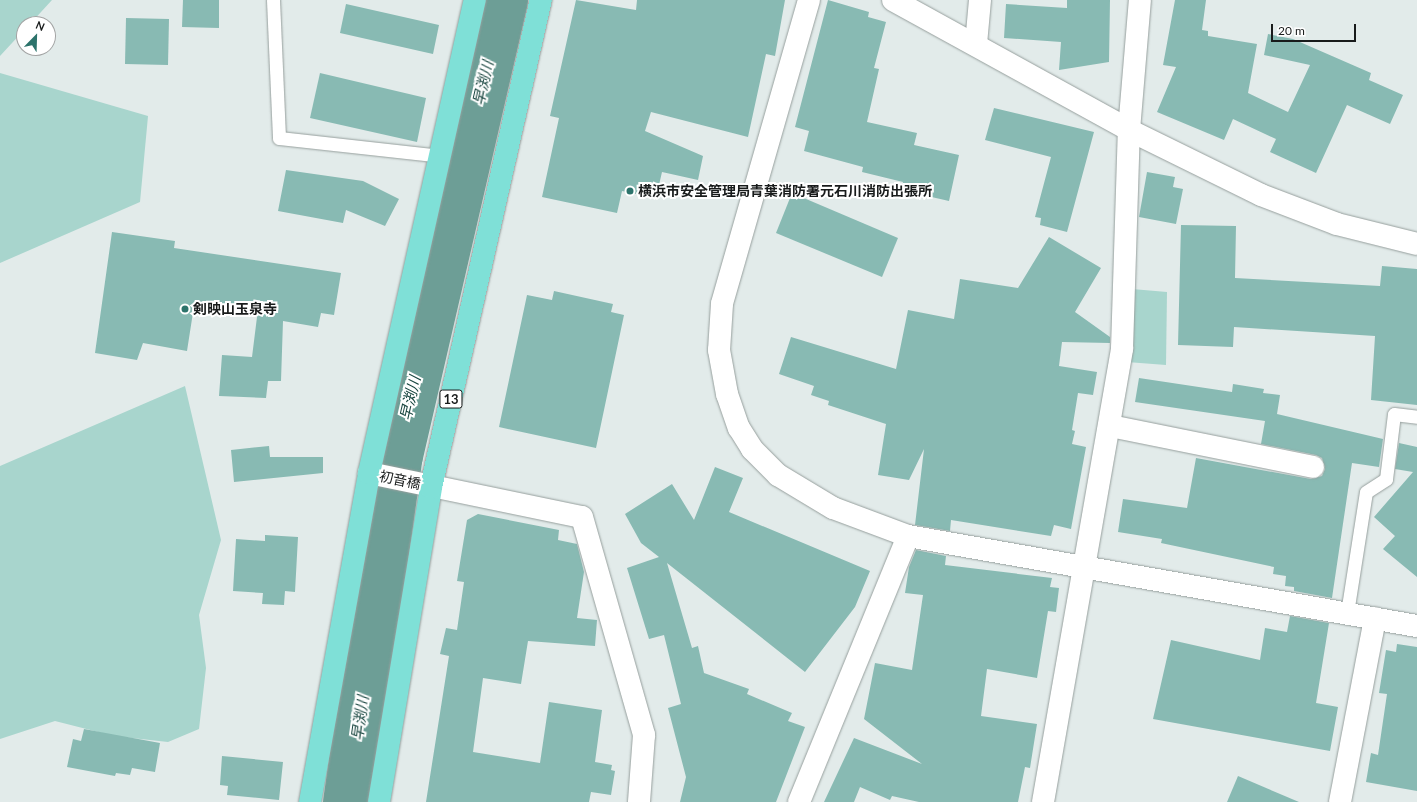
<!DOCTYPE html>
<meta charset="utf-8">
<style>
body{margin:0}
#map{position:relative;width:1417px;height:802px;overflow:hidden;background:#e2ebea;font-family:Lato,"Noto Sans JP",sans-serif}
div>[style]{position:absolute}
.green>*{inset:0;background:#a8d5cd}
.river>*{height:51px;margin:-25.5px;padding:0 25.5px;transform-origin:25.5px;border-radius:25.5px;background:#6d9e96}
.building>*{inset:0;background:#88bab3}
.roads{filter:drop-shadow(0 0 1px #969f9d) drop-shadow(0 0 1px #969f9d)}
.service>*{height:13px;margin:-6.5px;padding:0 6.5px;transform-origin:6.5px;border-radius:6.5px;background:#fff}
.minor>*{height:22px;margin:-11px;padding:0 11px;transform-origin:11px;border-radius:11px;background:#fff}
.primary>*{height:22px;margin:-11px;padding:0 11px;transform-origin:11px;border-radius:11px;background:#7fe0d7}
.dots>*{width:11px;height:11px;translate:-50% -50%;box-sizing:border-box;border:2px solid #fff;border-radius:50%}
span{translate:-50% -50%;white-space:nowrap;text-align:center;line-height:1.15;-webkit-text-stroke:4px #fff;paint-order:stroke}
.shield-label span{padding:1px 3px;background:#fff;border:1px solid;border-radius:3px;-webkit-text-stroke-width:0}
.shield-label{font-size:13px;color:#181b1b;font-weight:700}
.poi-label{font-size:14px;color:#181b1b;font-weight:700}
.left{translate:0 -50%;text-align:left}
.street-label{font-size:14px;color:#181b1b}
.water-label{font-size:15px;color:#18453f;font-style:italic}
.north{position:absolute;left:16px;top:16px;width:40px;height:40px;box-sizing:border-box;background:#fff;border:1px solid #a3a4a4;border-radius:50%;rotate:23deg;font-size:11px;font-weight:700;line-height:16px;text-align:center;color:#181b1b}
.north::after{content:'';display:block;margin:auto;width:14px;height:18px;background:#2c736b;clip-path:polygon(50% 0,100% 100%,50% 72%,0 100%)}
.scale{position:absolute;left:1271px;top:24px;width:85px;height:18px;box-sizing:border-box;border:2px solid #181b1b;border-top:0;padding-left:5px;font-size:12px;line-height:14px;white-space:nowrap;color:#181b1b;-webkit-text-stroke:3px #fff;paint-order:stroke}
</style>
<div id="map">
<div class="green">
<div style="clip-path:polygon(0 0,52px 0,30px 24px,24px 24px,24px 30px,0 56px)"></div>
<div style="clip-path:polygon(0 73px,148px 116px,140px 202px,0 263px)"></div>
<div style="clip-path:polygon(1132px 289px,1167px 292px,1166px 365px,1127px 362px)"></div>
<div style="clip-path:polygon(185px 386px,221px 540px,199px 615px,206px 668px,199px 729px,168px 742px,114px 736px,55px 721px,0 739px,0 466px)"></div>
</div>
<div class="river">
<div style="left:348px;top:802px;width:350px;rotate:-82deg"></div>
<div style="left:397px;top:455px;width:467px;rotate:-77deg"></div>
</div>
<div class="building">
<div style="clip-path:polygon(183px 0,219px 0,219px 28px,182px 27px)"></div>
<div style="clip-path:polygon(576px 0,636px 10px,637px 0,785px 0,775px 56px,766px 54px,748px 137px,651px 112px,645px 131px,703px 156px,698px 180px,662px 172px,656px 198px,622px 191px,617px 213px,542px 197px,559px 118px,550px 116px)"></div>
<div style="clip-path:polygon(828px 0,869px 12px,868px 17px,886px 22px,874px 68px,879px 69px,867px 122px,917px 133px,914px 145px,959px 155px,949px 201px,901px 190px,903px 182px,862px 172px,863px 167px,804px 151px,809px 131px,795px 127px)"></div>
<div style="clip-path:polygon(1067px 0,1110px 0,1109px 62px,1059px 70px,1061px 42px,1004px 38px,1006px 4px,1067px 8px)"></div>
<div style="clip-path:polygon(1175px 0,1206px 0,1202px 30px,1208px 31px,1208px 36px,1257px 44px,1248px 93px,1288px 112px,1310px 65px,1264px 55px,1268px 34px,1293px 39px,1371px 73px,1369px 80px,1403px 95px,1390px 124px,1347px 105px,1316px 173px,1270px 152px,1276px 139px,1233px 119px,1224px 140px,1157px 112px,1176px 67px,1163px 65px)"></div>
<div style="clip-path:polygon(346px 4px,439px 25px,433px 54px,340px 33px)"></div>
<div style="clip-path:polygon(126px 18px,169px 19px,168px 65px,125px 64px)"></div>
<div style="clip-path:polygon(320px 73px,426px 98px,417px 142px,310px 118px)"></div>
<div style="clip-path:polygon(994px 108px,1094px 132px,1067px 232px,1040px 225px,1041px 218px,1035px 217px,1051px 157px,985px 140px)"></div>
<div style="clip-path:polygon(286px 170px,363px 181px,399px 199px,385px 226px,346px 210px,343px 223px,278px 211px)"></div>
<div style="clip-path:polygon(1147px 172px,1175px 177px,1173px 187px,1183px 189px,1176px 224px,1139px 217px)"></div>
<div style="clip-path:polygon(792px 193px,898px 238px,882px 277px,776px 233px)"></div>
<div style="clip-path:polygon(1181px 225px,1236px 226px,1235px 278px,1380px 286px,1382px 266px,1417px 269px,1417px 405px,1371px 400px,1375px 336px,1234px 327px,1233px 347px,1178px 345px)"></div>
<div style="clip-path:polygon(112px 232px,175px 241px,174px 248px,341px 273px,334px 315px,321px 313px,318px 327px,283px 321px,281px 381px,268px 381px,266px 398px,219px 396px,222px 355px,252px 357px,257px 317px,194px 306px,187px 351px,143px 343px,137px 360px,95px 353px)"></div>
<div style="clip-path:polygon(1049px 237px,1101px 268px,1075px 312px,1110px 337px,1110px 343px,1062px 342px,1059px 366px,1097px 372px,1093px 395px,1078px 393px,1072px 430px,1075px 431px,1072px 444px,1086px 447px,1071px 529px,1054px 525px,1051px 536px,951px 520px,950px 531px,915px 525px,924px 449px,909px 480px,878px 475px,886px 424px,828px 405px,829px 401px,811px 395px,814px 386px,779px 374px,791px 337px,896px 369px,908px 310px,954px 319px,960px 279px,1018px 288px)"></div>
<div style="clip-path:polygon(554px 291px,613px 304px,611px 312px,624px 315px,596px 448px,499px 427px,527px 295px,552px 300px)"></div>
<div style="clip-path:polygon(1139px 378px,1232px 392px,1233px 384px,1264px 389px,1263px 393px,1280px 395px,1277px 414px,1383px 439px,1379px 467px,1352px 463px,1332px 598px,1294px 591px,1294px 587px,1285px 586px,1286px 576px,1273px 574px,1274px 567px,1161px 543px,1162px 539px,1118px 532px,1123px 499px,1187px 508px,1196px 458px,1311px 479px,1322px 476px,1325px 469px,1322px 458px,1316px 455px,1261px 444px,1265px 421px,1135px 402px)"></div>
<div style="clip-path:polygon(1399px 443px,1417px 447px,1417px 577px,1383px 549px,1395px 536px,1374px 517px,1413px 472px,1395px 469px)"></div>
<div style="clip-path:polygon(269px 446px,270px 457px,323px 457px,323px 473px,234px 482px,231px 450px)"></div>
<div style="clip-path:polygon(715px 467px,743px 478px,729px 512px,870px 571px,855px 607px,805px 672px,667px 563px,692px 648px,698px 646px,704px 673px,749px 689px,747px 694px,792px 713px,788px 721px,805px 727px,776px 802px,680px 802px,686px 777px,668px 708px,681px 704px,664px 635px,649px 639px,627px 568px,659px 557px,641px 543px,625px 514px,672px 484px,694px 520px)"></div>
<div style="clip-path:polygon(478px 514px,559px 530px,558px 540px,577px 544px,584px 572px,577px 618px,597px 620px,595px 646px,528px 641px,521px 684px,483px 678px,473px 752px,540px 763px,549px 702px,602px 710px,595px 762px,612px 765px,611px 770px,615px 771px,611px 795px,591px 792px,589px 802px,426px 802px,449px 656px,440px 654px,446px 628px,457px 630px,464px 582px,457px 581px,467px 520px)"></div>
<div style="clip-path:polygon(265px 535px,298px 537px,295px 592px,285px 591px,284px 605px,262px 604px,263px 593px,233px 591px,236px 539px,265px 541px)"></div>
<div style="clip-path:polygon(916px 550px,946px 556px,945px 565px,1052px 578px,1050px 587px,1059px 588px,1056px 612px,1048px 611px,1037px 678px,987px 669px,981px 716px,1037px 724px,1030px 768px,1025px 767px,1018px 802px,919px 802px,892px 796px,890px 800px,860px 787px,854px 802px,824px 802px,854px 738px,922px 764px,864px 719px,875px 663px,912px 670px,923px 595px,905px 593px,909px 567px)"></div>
<div style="clip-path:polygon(1290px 616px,1329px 623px,1316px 703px,1338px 707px,1330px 751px,1153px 719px,1171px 640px,1260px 660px,1265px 628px,1287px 632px)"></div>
<div style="clip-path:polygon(1397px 644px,1417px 647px,1417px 791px,1366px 782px,1371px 753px,1378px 755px,1387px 694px,1379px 693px,1386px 650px,1396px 652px)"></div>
<div style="clip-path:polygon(84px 729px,160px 743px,155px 772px,132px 768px,130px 775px,116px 773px,115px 776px,67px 767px,73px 739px,81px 741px)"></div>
<div style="clip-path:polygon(222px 756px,283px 762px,279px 800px,227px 795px,228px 786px,220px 785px)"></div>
<div style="clip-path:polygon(1238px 776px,1299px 802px,1227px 802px)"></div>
</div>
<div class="roads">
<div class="service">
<div style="left:273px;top:0;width:138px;rotate:87.5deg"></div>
<div style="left:279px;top:138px;width:163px;rotate:6.3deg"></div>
<div style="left:1347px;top:613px;width:122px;rotate:-81.1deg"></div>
<div style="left:1366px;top:492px;width:24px;rotate:-33deg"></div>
<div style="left:1386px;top:479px;width:65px;rotate:-83deg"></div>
<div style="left:1394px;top:414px;width:23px;rotate:7deg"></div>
</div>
<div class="minor">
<div style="left:809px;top:0;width:316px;rotate:106deg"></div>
<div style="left:722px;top:304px;width:46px;rotate:93.7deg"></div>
<div style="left:719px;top:350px;width:45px;rotate:79.7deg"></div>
<div style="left:727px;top:394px;width:36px;rotate:71deg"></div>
<div style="left:739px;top:428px;width:25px;rotate:58deg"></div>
<div style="left:752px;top:449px;width:37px;rotate:45deg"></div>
<div style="left:778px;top:475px;width:64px;rotate:31deg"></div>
<div style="left:833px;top:508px;width:80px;rotate:20.5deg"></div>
<div style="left:908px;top:536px;width:517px;rotate:10.03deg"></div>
<div style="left:893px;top:0;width:269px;rotate:28.8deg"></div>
<div style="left:1129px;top:130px;width:147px;rotate:26.2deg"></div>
<div style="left:1261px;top:195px;width:81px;rotate:20.9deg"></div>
<div style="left:1337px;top:224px;width:82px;rotate:14deg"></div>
<div style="left:976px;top:44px;width:44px;rotate:-84.8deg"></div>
<div style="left:1110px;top:426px;width:207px;rotate:11.4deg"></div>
<div style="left:369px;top:473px;width:217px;rotate:11.7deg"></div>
<div style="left:582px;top:517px;width:227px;rotate:74.1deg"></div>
<div style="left:644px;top:735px;width:67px;rotate:94.3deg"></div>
<div style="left:799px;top:802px;width:287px;rotate:-67.7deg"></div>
<div style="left:1043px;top:802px;width:460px;rotate:-80.1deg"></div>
<div style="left:1122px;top:349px;width:219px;rotate:-88.2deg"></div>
<div style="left:1129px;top:130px;width:130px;rotate:-85.2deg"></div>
<div style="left:1340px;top:802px;width:187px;rotate:-79.2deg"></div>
</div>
<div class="primary">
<div style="left:310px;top:802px;width:334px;rotate:-79.8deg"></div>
<div style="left:369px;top:473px;width:485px;rotate:-77.4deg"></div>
<div style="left:379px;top:802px;width:319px;rotate:-80.6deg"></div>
<div style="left:431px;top:487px;width:499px;rotate:-77.3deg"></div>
</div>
</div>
<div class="dots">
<div style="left:630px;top:191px;background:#2c736b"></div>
<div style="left:185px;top:309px;background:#2c736b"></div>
</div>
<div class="shield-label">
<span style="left:451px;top:399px">13</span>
</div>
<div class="poi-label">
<span class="left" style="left:638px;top:191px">横浜市安全管理局青葉消防署元石川消防出張所</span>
<span class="left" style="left:193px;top:309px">剣映山玉泉寺</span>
</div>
<div class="street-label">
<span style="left:400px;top:480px;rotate:12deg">初音橋</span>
</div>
<div class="water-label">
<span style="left:483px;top:83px;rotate:-77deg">早渕川</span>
<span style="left:410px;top:398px;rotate:-77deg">早渕川</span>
<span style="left:360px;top:718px;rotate:-82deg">早渕川</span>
</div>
<div class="north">N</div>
<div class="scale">20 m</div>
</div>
